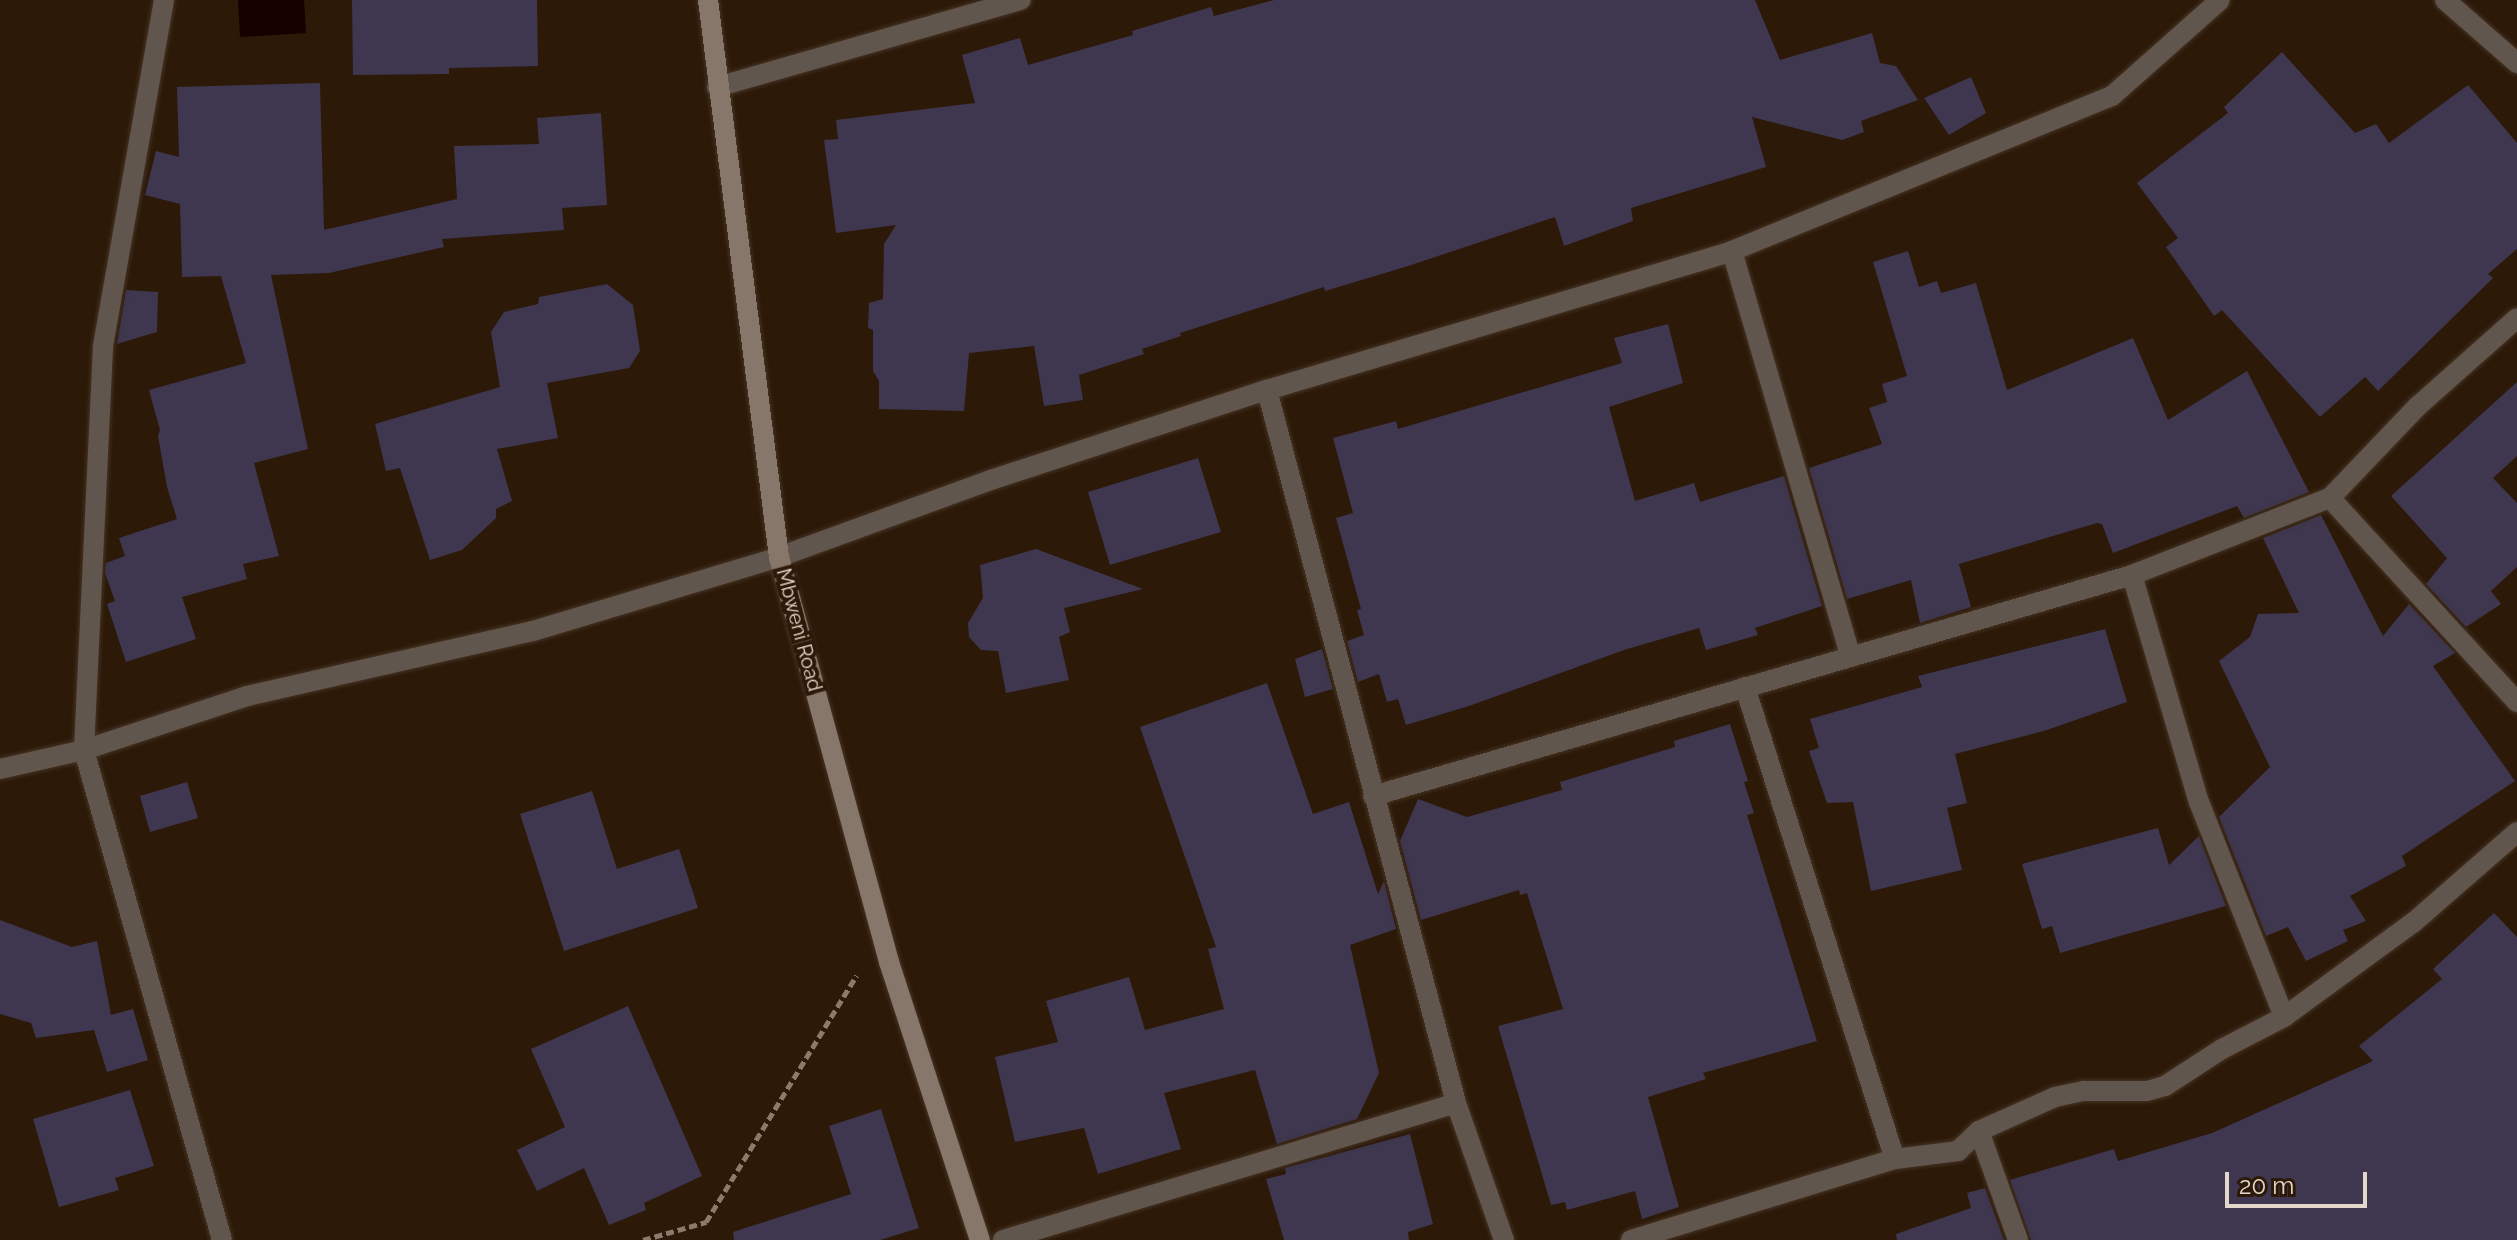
<!DOCTYPE html>
<style>
body{margin:0}
#map{position:relative;width:2517px;height:1240px;overflow:hidden;background:#2c1908;font-family:Raleway,sans-serif}
div>[style]{position:absolute}
.water>*{inset:0;background:#150100}
.building>*{inset:0;background:#3e374f}
.path>*{height:5px;margin-top:-2.5px;transform-origin:0;background:repeating-linear-gradient(90deg,#8b7b6d 0 8px,transparent 0 12px)}
.roads{filter:drop-shadow(0 0 2px #463323) drop-shadow(0 0 2px #463323)}
.street>*{height:20px;margin:-10px;padding:0 10px;transform-origin:10px;border-radius:10px;background:#61564e}
.secondary>*{height:20px;margin:-10px;padding:0 10px;transform-origin:10px;border-radius:10px;background:#87766a}
span{translate:-50% -50%;white-space:nowrap;text-align:center;line-height:1.15;-webkit-text-stroke:8px #2c1908;paint-order:stroke}
.street-label{font-size:20px;color:#e3d6cb}
.scale{position:absolute;left:2225px;top:1172px;width:142px;height:36px;box-sizing:border-box;border:4px solid #e3d6cb;border-top:0;padding-left:10px;font-size:24px;line-height:28px;white-space:nowrap;color:#e3d6cb;-webkit-text-stroke:6px #2c1908;paint-order:stroke}
</style>
<div id="map">
<div class="water">
<div style="clip-path:polygon(238px 0,304px 0,306px 33px,240px 37px)"></div>
</div>
<div class="building">
<div style="clip-path:polygon(352px 0,537px 0,538px 66px,449px 68px,449px 74px,353px 75px)"></div>
<div style="clip-path:polygon(1274px 0,1755px 0,1780px 60px,1872px 33px,1880px 63px,1896px 66px,1918px 100px,1861px 121px,1864px 132px,1842px 140px,1752px 117px,1766px 167px,1631px 208px,1633px 221px,1564px 246px,1555px 217px,1405px 267px,1325px 291px,1324px 287px,1180px 333px,1181px 336px,1142px 349px,1144px 354px,1079px 375px,1083px 400px,1044px 406px,1034px 346px,969px 353px,964px 411px,879px 409px,879px 381px,873px 371px,873px 330px,868px 328px,869px 303px,883px 299px,884px 244px,896px 225px,836px 233px,824px 140px,838px 139px,836px 120px,975px 103px,962px 55px,1020px 38px,1028px 65px,1133px 35px,1132px 31px,1211px 7px,1214px 16px)"></div>
<div style="clip-path:polygon(2282px 52px,2355px 133px,2376px 124px,2389px 143px,2468px 85px,2517px 143px,2517px 249px,2488px 274px,2493px 278px,2378px 391px,2365px 377px,2320px 417px,2222px 310px,2214px 316px,2166px 247px,2178px 238px,2137px 183px,2228px 113px,2224px 107px)"></div>
<div style="clip-path:polygon(1971px 77px,1986px 113px,1949px 135px,1924px 98px)"></div>
<div style="clip-path:polygon(320px 83px,324px 230px,457px 199px,454px 146px,539px 144px,537px 118px,601px 113px,607px 205px,562px 208px,564px 230px,442px 239px,444px 247px,329px 273px,271px 275px,308px 449px,254px 463px,279px 556px,243px 564px,247px 579px,182px 597px,196px 639px,126px 662px,107px 604px,115px 601px,105px 573px,106px 563px,125px 556px,119px 538px,177px 519px,167px 487px,158px 436px,160px 430px,149px 390px,246px 363px,221px 276px,182px 277px,180px 204px,145px 195px,156px 151px,179px 157px,177px 87px)"></div>
<div style="clip-path:polygon(1908px 251px,1919px 287px,1937px 281px,1941px 293px,1976px 283px,2007px 390px,2133px 338px,2168px 420px,2247px 371px,2309px 492px,2244px 518px,2237px 506px,2113px 553px,2102px 524px,2097px 523px,1959px 564px,1971px 607px,1920px 623px,1911px 580px,1847px 599px,1809px 468px,1882px 444px,1869px 408px,1887px 402px,1882px 384px,1907px 376px,1873px 262px)"></div>
<div style="clip-path:polygon(607px 284px,633px 305px,640px 351px,629px 368px,547px 383px,558px 438px,497px 449px,512px 501px,496px 509px,496px 518px,462px 550px,430px 560px,400px 468px,386px 471px,375px 424px,500px 387px,491px 332px,504px 312px,538px 304px,539px 297px)"></div>
<div style="clip-path:polygon(126px 290px,158px 292px,157px 332px,117px 344px)"></div>
<div style="clip-path:polygon(1668px 324px,1683px 383px,1609px 407px,1635px 501px,1694px 483px,1700px 502px,1784px 476px,1822px 606px,1755px 628px,1758px 635px,1706px 650px,1699px 628px,1624px 650px,1469px 706px,1406px 725px,1398px 699px,1387px 702px,1379px 674px,1358px 682px,1347px 641px,1364px 635px,1357px 610px,1361px 609px,1336px 518px,1353px 513px,1333px 438px,1396px 421px,1398px 429px,1622px 363px,1614px 338px)"></div>
<div style="clip-path:polygon(2517px 382px,2517px 456px,2493px 478px,2517px 503px,2517px 567px,2491px 591px,2501px 604px,2466px 627px,2426px 584px,2447px 558px,2391px 496px)"></div>
<div style="clip-path:polygon(1198px 458px,1221px 532px,1110px 565px,1088px 492px)"></div>
<div style="clip-path:polygon(2321px 515px,2383px 636px,2409px 604px,2455px 653px,2433px 666px,2515px 781px,2402px 856px,2406px 866px,2350px 896px,2366px 921px,2343px 930px,2348px 941px,2306px 961px,2288px 927px,2266px 936px,2219px 817px,2270px 767px,2219px 661px,2250px 637px,2258px 614px,2299px 613px,2263px 538px)"></div>
<div style="clip-path:polygon(1036px 549px,1143px 589px,1064px 608px,1070px 632px,1059px 637px,1069px 680px,1006px 693px,998px 651px,981px 650px,969px 637px,968px 623px,983px 598px,980px 565px)"></div>
<div style="clip-path:polygon(2105px 629px,2127px 702px,2047px 730px,1955px 754px,1967px 803px,1947px 808px,1962px 870px,1871px 891px,1853px 802px,1827px 803px,1809px 751px,1819px 748px,1810px 719px,1922px 687px,1918px 676px)"></div>
<div style="clip-path:polygon(1322px 649px,1333px 689px,1305px 697px,1295px 659px)"></div>
<div style="clip-path:polygon(1267px 683px,1313px 814px,1349px 802px,1378px 894px,1384px 881px,1396px 929px,1350px 945px,1379px 1073px,1357px 1119px,1277px 1144px,1255px 1070px,1164px 1093px,1181px 1149px,1098px 1174px,1084px 1128px,1015px 1142px,995px 1057px,1058px 1042px,1046px 1001px,1129px 977px,1145px 1030px,1224px 1009px,1208px 949px,1216px 947px,1140px 727px)"></div>
<div style="clip-path:polygon(1730px 724px,1748px 781px,1744px 782px,1754px 813px,1747px 815px,1817px 1041px,1703px 1073px,1706px 1079px,1648px 1097px,1679px 1207px,1642px 1219px,1635px 1191px,1567px 1210px,1565px 1202px,1551px 1205px,1498px 1026px,1563px 1009px,1527px 893px,1520px 895px,1519px 890px,1421px 920px,1400px 841px,1418px 799px,1467px 817px,1562px 790px,1560px 782px,1675px 747px,1674px 741px)"></div>
<div style="clip-path:polygon(187px 782px,198px 818px,150px 832px,140px 796px)"></div>
<div style="clip-path:polygon(592px 791px,617px 869px,679px 849px,698px 908px,564px 951px,520px 814px)"></div>
<div style="clip-path:polygon(2158px 828px,2169px 865px,2199px 836px,2226px 906px,2060px 953px,2052px 926px,2042px 929px,2022px 864px)"></div>
<div style="clip-path:polygon(2494px 913px,2517px 937px,2517px 1240px,2031px 1240px,2010px 1180px,2114px 1149px,2118px 1161px,2212px 1133px,2373px 1061px,2359px 1046px,2442px 979px,2433px 969px)"></div>
<div style="clip-path:polygon(0 920px,72px 947px,97px 941px,111px 1015px,133px 1009px,148px 1060px,107px 1072px,94px 1030px,36px 1038px,31px 1023px,0 1014px)"></div>
<div style="clip-path:polygon(628px 1006px,702px 1176px,644px 1203px,646px 1210px,609px 1225px,584px 1168px,537px 1191px,517px 1150px,565px 1127px,531px 1049px)"></div>
<div style="clip-path:polygon(130px 1090px,154px 1166px,115px 1178px,119px 1190px,59px 1207px,33px 1119px)"></div>
<div style="clip-path:polygon(881px 1109px,919px 1228px,880px 1240px,734px 1240px,733px 1232px,851px 1194px,829px 1126px)"></div>
<div style="clip-path:polygon(1410px 1134px,1433px 1224px,1408px 1232px,1409px 1240px,1284px 1240px,1266px 1179px,1286px 1174px,1285px 1168px)"></div>
<div style="clip-path:polygon(1985px 1188px,2004px 1240px,1897px 1240px,1896px 1234px,1971px 1208px,1967px 1193px)"></div>
</div>
<div class="path">
<div style="left:643px;top:1240px;width:66px;rotate:-15.9deg"></div>
<div style="left:706px;top:1222px;width:289px;rotate:-58.6deg"></div>
</div>
<div class="roads">
<div class="street">
<div style="left:164px;top:0;width:352px;rotate:100deg"></div>
<div style="left:103px;top:347px;width:403px;rotate:92.7deg"></div>
<div style="left:84px;top:750px;width:509px;rotate:74.27deg"></div>
<div style="left:2445px;top:0;width:96px;rotate:41.2deg"></div>
<div style="left:717px;top:87px;width:316px;rotate:-16deg"></div>
<div style="left:1732px;top:251px;width:421px;rotate:73.7deg"></div>
<div style="left:1267px;top:390px;width:738px;rotate:75.15deg"></div>
<div style="left:1456px;top:1103px;width:145px;rotate:70.7deg"></div>
<div style="left:2330px;top:498px;width:277px;rotate:47.5deg"></div>
<div style="left:2132px;top:575px;width:237px;rotate:73.6deg"></div>
<div style="left:2199px;top:802px;width:231px;rotate:68.4deg"></div>
<div style="left:1745px;top:687px;width:495px;rotate:72.4deg"></div>
<div style="left:0;top:769px;width:86px;rotate:-12.7deg"></div>
<div style="left:84px;top:750px;width:172px;rotate:-18.3deg"></div>
<div style="left:247px;top:696px;width:293px;rotate:-12.8deg"></div>
<div style="left:533px;top:631px;width:257px;rotate:-16.7deg"></div>
<div style="left:779px;top:557px;width:226px;rotate:-20deg"></div>
<div style="left:991px;top:480px;width:290px;rotate:-18.1deg"></div>
<div style="left:1267px;top:390px;width:485px;rotate:-16.6deg"></div>
<div style="left:1732px;top:251px;width:410px;rotate:-22.2deg"></div>
<div style="left:2112px;top:96px;width:144px;rotate:-41.6deg"></div>
<div style="left:1373px;top:796px;width:791px;rotate:-16.23deg"></div>
<div style="left:2132px;top:575px;width:212px;rotate:-21.3deg"></div>
<div style="left:2330px;top:498px;width:127px;rotate:-46.3deg"></div>
<div style="left:2418px;top:406px;width:132px;rotate:-41.6deg"></div>
<div style="left:1979px;top:1131px;width:116px;rotate:70.3deg"></div>
<div style="left:1003px;top:1240px;width:473px;rotate:-16.8deg"></div>
<div style="left:1631px;top:1240px;width:276px;rotate:-17.1deg"></div>
<div style="left:1895px;top:1159px;width:64px;rotate:-7.2deg"></div>
<div style="left:1958px;top:1151px;width:29px;rotate:-44deg"></div>
<div style="left:1979px;top:1131px;width:83px;rotate:-24.1deg"></div>
<div style="left:2055px;top:1097px;width:30px;rotate:-12deg"></div>
<div style="left:2084px;top:1091px;width:63px"></div>
<div style="left:2147px;top:1091px;width:19px;rotate:-16deg"></div>
<div style="left:2165px;top:1086px;width:68px;rotate:-33deg"></div>
<div style="left:2222px;top:1049px;width:70px;rotate:-27.3deg"></div>
<div style="left:2284px;top:1017px;width:161px;rotate:-36.2deg"></div>
<div style="left:2414px;top:922px;width:137px;rotate:-41.1deg"></div>
</div>
<div class="secondary">
<div style="left:708px;top:0;width:562px;rotate:82.74deg"></div>
<div style="left:779px;top:557px;width:420px;rotate:74.8deg"></div>
<div style="left:889px;top:962px;width:293px;rotate:71.9deg"></div>
</div>
</div>
<div class="street-label">
<span style="left:799px;top:630px;rotate:75deg">Mbweni Road</span>
</div>
<div class="scale">20 m</div>
</div>
